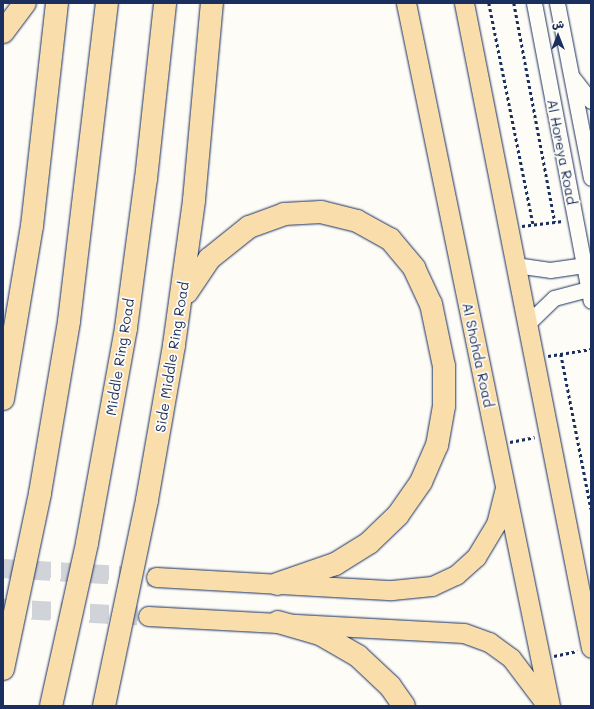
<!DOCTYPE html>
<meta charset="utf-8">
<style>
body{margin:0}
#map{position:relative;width:594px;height:709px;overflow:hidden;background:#fdfcf7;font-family:Mali,"Playpen Sans Arabic",sans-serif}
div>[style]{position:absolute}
.major-tunnel>*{height:19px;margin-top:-9.5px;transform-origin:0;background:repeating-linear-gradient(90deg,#d0d3d8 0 19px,transparent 0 29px)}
.path>*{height:2.5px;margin-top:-1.25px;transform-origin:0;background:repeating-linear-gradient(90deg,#1b2f5e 0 3px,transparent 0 6px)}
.roads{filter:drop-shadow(0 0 1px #1b2f5e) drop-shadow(0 0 1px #1b2f5e)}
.minor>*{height:15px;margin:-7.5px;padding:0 7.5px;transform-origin:7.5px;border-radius:7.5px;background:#fdfcf7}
.major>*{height:19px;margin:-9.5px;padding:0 9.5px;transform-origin:9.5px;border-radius:9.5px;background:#f9deab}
.highway>*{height:22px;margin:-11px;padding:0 11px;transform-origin:11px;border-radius:11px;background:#f9deab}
span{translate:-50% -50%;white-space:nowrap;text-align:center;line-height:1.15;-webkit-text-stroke:3.5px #fdfcf7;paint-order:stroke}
.street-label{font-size:14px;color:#1b2f5e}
.frame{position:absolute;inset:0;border:4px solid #1b2f5e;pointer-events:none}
.north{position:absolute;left:538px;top:16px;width:40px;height:40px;-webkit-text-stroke:3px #fdfcf7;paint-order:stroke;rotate:0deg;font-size:11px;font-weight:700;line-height:16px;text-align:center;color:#1b2f5e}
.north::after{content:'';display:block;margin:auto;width:14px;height:18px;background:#1b2f5e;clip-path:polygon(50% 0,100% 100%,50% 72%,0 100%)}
</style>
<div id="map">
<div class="major-tunnel">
<div style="left:3px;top:568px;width:153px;rotate:3.4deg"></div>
<div style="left:3px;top:608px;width:145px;rotate:3.2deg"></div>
</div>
<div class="path">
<div style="left:489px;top:3px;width:225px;rotate:78.7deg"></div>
<div style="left:514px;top:3px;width:223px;rotate:79.4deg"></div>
<div style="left:522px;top:226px;width:41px;rotate:-7deg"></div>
<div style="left:561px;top:354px;width:158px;rotate:79deg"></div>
<div style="left:548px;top:356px;width:44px;rotate:-9.2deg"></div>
<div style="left:510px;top:442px;width:25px;rotate:-11deg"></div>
<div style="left:554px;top:656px;width:24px;rotate:-12deg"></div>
</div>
<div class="roads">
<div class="minor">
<div style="left:534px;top:3px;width:303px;rotate:79.2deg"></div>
<div style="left:557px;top:3px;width:178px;rotate:79deg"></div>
<div style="left:573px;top:78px;width:29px;rotate:52deg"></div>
<div style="left:515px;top:265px;width:35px;rotate:8deg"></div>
<div style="left:550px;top:270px;width:41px;rotate:-8.3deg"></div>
<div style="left:527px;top:324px;width:37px;rotate:-44deg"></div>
<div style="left:554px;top:298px;width:38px;rotate:-15deg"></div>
</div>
<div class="major">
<div style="left:406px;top:3px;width:718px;rotate:78.42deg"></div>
<div style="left:464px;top:3px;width:657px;rotate:78.86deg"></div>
<div style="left:156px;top:577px;width:236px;rotate:3.2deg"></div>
<div style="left:392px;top:590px;width:40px;rotate:-5.7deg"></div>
<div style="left:432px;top:586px;width:26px;rotate:-25deg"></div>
<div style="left:456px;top:575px;width:27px;rotate:-42deg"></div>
<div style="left:476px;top:557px;width:39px;rotate:-59deg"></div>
<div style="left:496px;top:524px;width:34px;rotate:-76deg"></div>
<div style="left:148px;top:616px;width:316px;rotate:3.1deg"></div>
<div style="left:464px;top:633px;width:27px;rotate:20deg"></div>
<div style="left:489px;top:642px;width:27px;rotate:36deg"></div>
<div style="left:511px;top:658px;width:56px;rotate:52.9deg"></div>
</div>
<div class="highway">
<div style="left:3px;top:32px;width:36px;rotate:-53deg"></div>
<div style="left:187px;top:292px;width:40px;rotate:-56deg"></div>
<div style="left:209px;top:259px;width:51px;rotate:-38.7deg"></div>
<div style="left:249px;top:227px;width:37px;rotate:-20deg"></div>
<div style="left:284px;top:214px;width:37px;rotate:-3deg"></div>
<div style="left:321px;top:212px;width:37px;rotate:14deg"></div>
<div style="left:357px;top:221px;width:38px;rotate:29deg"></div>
<div style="left:390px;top:239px;width:38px;rotate:50deg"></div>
<div style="left:414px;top:268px;width:40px;rotate:65deg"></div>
<div style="left:431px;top:304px;width:63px;rotate:78.2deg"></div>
<div style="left:444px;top:366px;width:40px;rotate:90deg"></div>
<div style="left:444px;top:406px;width:40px;rotate:100deg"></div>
<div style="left:437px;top:445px;width:40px;rotate:113.4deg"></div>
<div style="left:421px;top:482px;width:40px;rotate:124.9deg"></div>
<div style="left:398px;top:515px;width:40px;rotate:136deg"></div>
<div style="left:369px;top:543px;width:40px;rotate:148deg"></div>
<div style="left:335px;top:564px;width:61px;rotate:161deg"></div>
<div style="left:3px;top:399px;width:175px;rotate:-80.5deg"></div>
<div style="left:32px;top:226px;width:224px;rotate:-83.6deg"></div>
<div style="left:278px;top:622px;width:44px;rotate:15.9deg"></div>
<div style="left:320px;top:634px;width:44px;rotate:30.1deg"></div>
<div style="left:358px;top:656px;width:44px;rotate:43.2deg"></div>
<div style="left:390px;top:686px;width:24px;rotate:55deg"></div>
<div style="left:3px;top:669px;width:180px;rotate:-78.1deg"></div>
<div style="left:40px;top:493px;width:174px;rotate:-80.4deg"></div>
<div style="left:69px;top:321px;width:320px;rotate:-83.2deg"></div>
<div style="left:51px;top:706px;width:167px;rotate:-77.5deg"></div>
<div style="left:87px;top:543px;width:219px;rotate:-79.7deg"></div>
<div style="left:126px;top:328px;width:150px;rotate:-82.4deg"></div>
<div style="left:146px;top:179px;width:177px;rotate:-83.8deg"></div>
<div style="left:104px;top:706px;width:210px;rotate:-78.2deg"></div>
<div style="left:147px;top:500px;width:157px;rotate:-80.1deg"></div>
<div style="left:174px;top:345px;width:146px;rotate:-82.1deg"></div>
<div style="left:194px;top:200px;width:198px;rotate:-84.8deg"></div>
</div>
</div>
<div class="street-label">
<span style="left:562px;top:152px;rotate:79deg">Al Horeya Road</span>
<span style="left:478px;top:355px;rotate:78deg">Al Shohda Road</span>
<span style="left:120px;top:357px;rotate:-81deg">Middle Ring Road</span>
<span style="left:172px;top:357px;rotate:-81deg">Side Middle Ring Road</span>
</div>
<div class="frame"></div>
<div class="north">ش</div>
</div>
